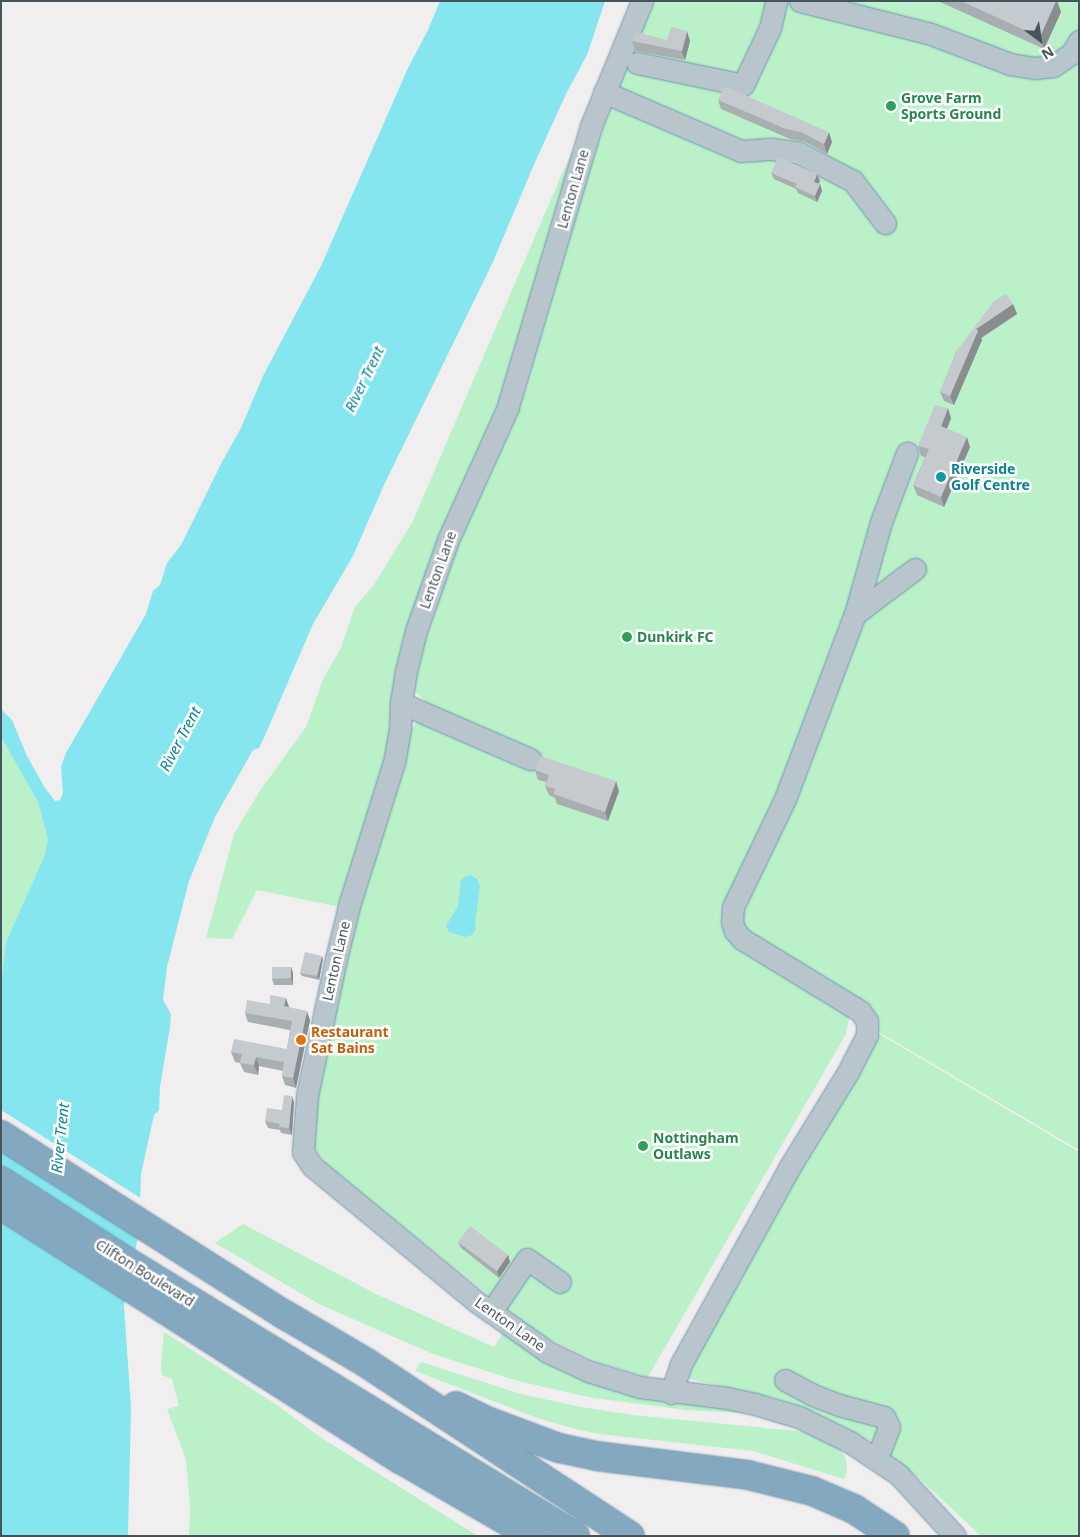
<!DOCTYPE html>
<style>
body{margin:0}
#map{position:relative;width:1080px;height:1537px;overflow:hidden;background:#f1eeef;font-family:"Noto Sans",sans-serif}
div>[style]{position:absolute}
.green>*{inset:0;background:#baf1c9}
.water>*{inset:0;background:#85e6f0}
.pier>*{inset:0;background:#f1eeef}
.roads{filter:drop-shadow(0 0 1px #6f93ac) drop-shadow(0 0 1px #6f93ac)}
.minor>*{height:21px;margin:-10.5px;padding:0 10.5px;transform-origin:10.5px;border-radius:10.5px;background:#b9c5cc}
.highway>*{height:28px;margin:-14px;padding:0 14px;transform-origin:14px;border-radius:14px;background:#84a8c0}
.wall>*{inset:0;background:#a9aeb1}
.shaded-wall>*{inset:0;background:#8a8d90}
.building>*{inset:0;background:#c5cace}
.dots>*{width:14px;height:14px;translate:-50% -50%;box-sizing:border-box;border:2px solid #fff;border-radius:50%}
span{translate:-50% -50%;white-space:nowrap;text-align:center;line-height:1.15;-webkit-text-stroke:5px #fff;paint-order:stroke}
.leisure-label{font-size:14px;color:#27864d;font-weight:700}
.left{translate:0 -50%;text-align:left}
.street-label{font-size:14px;color:#46555d}
.culture-label{font-size:14px;color:#0d838f;font-weight:700}
.food-label{font-size:14px;color:#c56008;font-weight:700}
.water-label{font-size:15px;color:#078390;font-style:italic}
.frame{position:absolute;inset:0;border:2px solid #46555d;pointer-events:none}
.north{position:absolute;left:1015px;top:15px;width:50px;height:50px;-webkit-text-stroke:4px #fff;paint-order:stroke;rotate:149deg;font-size:14px;font-weight:700;line-height:20px;text-align:center;color:#46555d}
.north::after{content:'';display:block;margin:auto;width:18px;height:22px;background:#46555d;clip-path:polygon(50% 0,100% 100%,50% 72%,0 100%)}
</style>
<div id="map">
<div class="green">
<div style="clip-path:polygon(635px 1px,1079px 1px,1079px 1150px,850px 1015px,846px 1034px,648px 1377px,598px 1362px,536px 1333px,325px 1164px,309px 1138px,331px 1014px,356px 916px,411px 729px,418px 721px,425px 701px,411px 687px,416px 659px,445px 565px,524px 394px,588px 170px,623px 73px)"></div>
<div style="clip-path:polygon(582px 140px,511px 375px,439px 547px,389px 750px,345px 908px,257px 890px,232px 939px,206px 938px,234px 834px,259px 792px,306px 727px,324px 677px,340px 650px,355px 607px,373px 586px,412px 523px,561px 176px,571px 154px)"></div>
<div style="clip-path:polygon(3px 740px,38px 802px,48px 840px,44px 857px,6px 942px,1px 983px,1px 741px)"></div>
<div style="clip-path:polygon(878px 1033px,1079px 1152px,1079px 1536px,981px 1536px,919px 1478px,868px 1439px,821px 1416px,775px 1398px,689px 1379px,690px 1365px,736px 1277px)"></div>
<div style="clip-path:polygon(243px 1224px,376px 1294px,494px 1347px,505px 1329px,558px 1361px,777px 1415px,686px 1410px,593px 1398px,518px 1381px,433px 1354px,319px 1304px,215px 1243px)"></div>
<div style="clip-path:polygon(164px 1332px,277px 1405px,320px 1437px,478px 1536px,189px 1536px,190px 1506px,186px 1459px,167px 1409px,179px 1406px,172px 1379px,162px 1375px,161px 1362px)"></div>
<div style="clip-path:polygon(421px 1362px,521px 1394px,581px 1407px,633px 1415px,806px 1432px,841px 1450px,846px 1459px,847px 1472px,844px 1479px,753px 1451px,599px 1434px,575px 1429px,537px 1418px,415px 1371px)"></div>
</div>
<div class="water">
<div style="clip-path:polygon(440px 1px,605px 1px,587px 55px,566px 94px,536px 160px,492px 264px,383px 487px,353px 556px,313px 624px,263px 740px,259px 748px,253px 750px,215px 817px,189px 881px,167px 967px,163px 1000px,171px 1014px,170px 1027px,160px 1087px,159px 1110px,154px 1115px,141px 1174px,139px 1232px,124px 1306px,131px 1408px,128px 1536px,1px 1536px,1px 983px,6px 942px,44px 857px,48px 840px,38px 802px,1px 737px,1px 709px,12px 720px,27px 756px,45px 788px,55px 801px,60px 800px,63px 793px,61px 767px,66px 753px,146px 614px,153px 591px,160px 585px,167px 563px,181px 545px,222px 462px,241px 428px,263px 376px,321px 266px,408px 68px,428px 30px)"></div>
<div style="clip-path:polygon(471px 875px,477px 879px,480px 887px,475px 922px,476px 929px,472px 935px,465px 937px,449px 932px,446px 926px,458px 906px,461px 880px,466px 876px)"></div>
</div>
<div class="pier">
<div style="clip-path:polygon(1px 1110px,142px 1199px,142px 1232px,1px 1149px)"></div>
</div>
<div class="roads">
<div class="minor">
<div style="left:642px;top:1px;width:135px;rotate:112.2deg"></div>
<div style="left:591px;top:126px;width:293px;rotate:106.5deg"></div>
<div style="left:508px;top:407px;width:146px;rotate:114.3deg"></div>
<div style="left:448px;top:540px;width:96px;rotate:109.4deg"></div>
<div style="left:416px;top:631px;width:41px;rotate:104deg"></div>
<div style="left:406px;top:671px;width:32px;rotate:99deg"></div>
<div style="left:401px;top:703px;width:26px;rotate:92deg"></div>
<div style="left:400px;top:729px;width:34px;rotate:100deg"></div>
<div style="left:394px;top:762px;width:147px;rotate:107.4deg"></div>
<div style="left:350px;top:902px;width:59px;rotate:103.8deg"></div>
<div style="left:336px;top:959px;width:140px;rotate:102deg"></div>
<div style="left:307px;top:1096px;width:56px;rotate:94.1deg"></div>
<div style="left:303px;top:1152px;width:17px;rotate:57deg"></div>
<div style="left:312px;top:1166px;width:214px;rotate:39.5deg"></div>
<div style="left:477px;top:1302px;width:87px;rotate:35.2deg"></div>
<div style="left:548px;top:1352px;width:44px;rotate:25.4deg"></div>
<div style="left:588px;top:1371px;width:54px;rotate:17.1deg"></div>
<div style="left:640px;top:1387px;width:88px;rotate:7.2deg"></div>
<div style="left:727px;top:1398px;width:29px;rotate:12deg"></div>
<div style="left:755px;top:1404px;width:46px;rotate:16.5deg"></div>
<div style="left:799px;top:1417px;width:57px;rotate:26.1deg"></div>
<div style="left:850px;top:1442px;width:58px;rotate:33.7deg"></div>
<div style="left:898px;top:1474px;width:84px;rotate:47.4deg"></div>
<div style="left:800px;top:1px;width:135px;rotate:14.1deg"></div>
<div style="left:931px;top:34px;width:85px;rotate:20.8deg"></div>
<div style="left:1010px;top:64px;width:24px;rotate:9deg"></div>
<div style="left:1034px;top:68px;width:19px;rotate:-6deg"></div>
<div style="left:1053px;top:66px;width:23px;rotate:-34deg"></div>
<div style="left:1072px;top:53px;width:14px;rotate:-60deg"></div>
<div style="left:637px;top:63px;width:108px;rotate:11.7deg"></div>
<div style="left:743px;top:85px;width:63px;rotate:-64.7deg"></div>
<div style="left:770px;top:28px;width:28px;rotate:-77deg"></div>
<div style="left:604px;top:92px;width:149px;rotate:23.3deg"></div>
<div style="left:741px;top:151px;width:31px;rotate:-4deg"></div>
<div style="left:772px;top:149px;width:27px;rotate:8deg"></div>
<div style="left:799px;top:153px;width:61px;rotate:27.4deg"></div>
<div style="left:853px;top:181px;width:53px;rotate:52.7deg"></div>
<div style="left:855px;top:614px;width:96px;rotate:-74.2deg"></div>
<div style="left:881px;top:522px;width:74px;rotate:-69.4deg"></div>
<div style="left:401px;top:703px;width:141px;rotate:23.5deg"></div>
<div style="left:491px;top:1312px;width:64px;rotate:-55.8deg"></div>
<div style="left:527px;top:1259px;width:40px;rotate:34.9deg"></div>
<div style="left:785px;top:1380px;width:32px;rotate:28deg"></div>
<div style="left:813px;top:1395px;width:28px;rotate:21deg"></div>
<div style="left:839px;top:1405px;width:47px;rotate:14.9deg"></div>
<div style="left:884px;top:1417px;width:11px;rotate:63deg"></div>
<div style="left:889px;top:1427px;width:34px;rotate:111deg"></div>
<div style="left:671px;top:1393px;width:31px;rotate:-71deg"></div>
<div style="left:681px;top:1364px;width:224px;rotate:-61.1deg"></div>
<div style="left:789px;top:1168px;width:113px;rotate:-58.4deg"></div>
<div style="left:848px;top:1072px;width:42px;rotate:-62.8deg"></div>
<div style="left:867px;top:1035px;width:14px;rotate:-90deg"></div>
<div style="left:867px;top:1021px;width:12px;rotate:-125deg"></div>
<div style="left:860px;top:1011px;width:138px;rotate:-148.6deg"></div>
<div style="left:742px;top:939px;width:11px;rotate:-131deg"></div>
<div style="left:735px;top:931px;width:9px;rotate:-108deg"></div>
<div style="left:732px;top:922px;width:15px;rotate:-86deg"></div>
<div style="left:733px;top:907px;width:120px;rotate:-64.3deg"></div>
<div style="left:785px;top:799px;width:198px;rotate:-69.3deg"></div>
<div style="left:855px;top:614px;width:75px;rotate:-36.9deg"></div>
</div>
<div class="highway">
<div style="left:1px;top:1135px;width:336px;rotate:32.4deg"></div>
<div style="left:285px;top:1315px;width:93px;rotate:30.4deg"></div>
<div style="left:365px;top:1362px;width:317px;rotate:33.3deg"></div>
<div style="left:1px;top:1181px;width:146px;rotate:32.7deg"></div>
<div style="left:124px;top:1260px;width:529px;rotate:31.47deg"></div>
<div style="left:1px;top:1205px;width:475px;rotate:32.5deg"></div>
<div style="left:402px;top:1460px;width:151px;rotate:30.1deg"></div>
<div style="left:456px;top:1406px;width:34px;rotate:26deg"></div>
<div style="left:487px;top:1421px;width:77px;rotate:20.6deg"></div>
<div style="left:559px;top:1448px;width:38px;rotate:12deg"></div>
<div style="left:596px;top:1456px;width:153px;rotate:7.1deg"></div>
<div style="left:748px;top:1475px;width:66px;rotate:14deg"></div>
<div style="left:812px;top:1491px;width:46px;rotate:23.2deg"></div>
<div style="left:854px;top:1509px;width:49px;rotate:33.4deg"></div>
</div>
</div>
<div class="wall">
<div style="clip-path:polygon(938px 1px,1057px 1px,1061px 12px,1044px 49px)"></div>
<div style="clip-path:polygon(667px 40px,690px 41px,685px 60px,635px 51px,632px 41px)"></div>
<div style="clip-path:polygon(718px 100px,832px 142px,827px 154px,805px 142px,790px 139px,721px 109px)"></div>
<div style="clip-path:polygon(771px 173px,820px 181px,818px 184px,820px 184px,822px 191px,817px 202px,798px 193px,796px 189px,774px 179px)"></div>
<div style="clip-path:polygon(1013px 304px,1017px 314px,981px 338px,982px 340px,954px 405px,944px 401px,940px 392px,956px 352px)"></div>
<div style="clip-path:polygon(951px 418px,947px 429px,970px 447px,944px 507px,917px 495px,913px 485px,925px 457px,921px 456px,918px 446px)"></div>
<div style="clip-path:polygon(535px 770px,619px 791px,608px 821px,557px 804px,555px 798px,549px 795px,545px 786px,546px 782px,538px 780px)"></div>
<div style="clip-path:polygon(323px 959px,319px 980px,302px 976px,300px 973px)"></div>
<div style="clip-path:polygon(291px 967px,293px 973px,293px 985px,274px 985px,272px 979px)"></div>
<div style="clip-path:polygon(286px 998px,289px 1007px,310px 1020px,296px 1088px,285px 1085px,282px 1076px,283px 1071px,259px 1066px,258px 1075px,244px 1072px,240px 1063px,235px 1062px,231px 1052px,287px 1049px,290px 1030px,248px 1022px,245px 1013px)"></div>
<div style="clip-path:polygon(294px 1102px,292px 1135px,281px 1133px,280px 1130px,268px 1128px,265px 1121px)"></div>
<div style="clip-path:polygon(458px 1242px,508px 1255px,510px 1262px,499px 1278px,461px 1248px)"></div>
</div>
<div class="shaded-wall">
<div style="clip-path:polygon(1056px 1px,1057px 1px,1061px 12px,1044px 49px,1040px 37px)"></div>
<div style="clip-path:polygon(687px 31px,690px 41px,685px 60px,682px 51px)"></div>
<div style="clip-path:polygon(829px 132px,832px 142px,827px 154px,824px 144px)"></div>
<div style="clip-path:polygon(817px 174px,820px 181px,816px 188px,814px 182px)"></div>
<div style="clip-path:polygon(820px 184px,822px 191px,817px 202px,815px 196px)"></div>
<div style="clip-path:polygon(1013px 304px,1017px 314px,981px 338px,982px 340px,954px 405px,950px 396px,976px 329px)"></div>
<div style="clip-path:polygon(948px 408px,951px 418px,944px 436px,941px 426px)"></div>
<div style="clip-path:polygon(967px 437px,970px 447px,944px 507px,941px 497px)"></div>
<div style="clip-path:polygon(616px 781px,619px 791px,608px 821px,605px 812px)"></div>
<div style="clip-path:polygon(322px 956px,323px 959px,319px 980px,317px 976px)"></div>
<div style="clip-path:polygon(291px 967px,293px 973px,293px 985px,291px 978px)"></div>
<div style="clip-path:polygon(286px 998px,289px 1008px,284px 1006px)"></div>
<div style="clip-path:polygon(307px 1011px,310px 1020px,296px 1088px,293px 1078px)"></div>
<div style="clip-path:polygon(256px 1057px,259px 1066px,258px 1075px,254px 1065px)"></div>
<div style="clip-path:polygon(292px 1096px,294px 1102px,292px 1135px,289px 1128px)"></div>
<div style="clip-path:polygon(508px 1255px,510px 1262px,499px 1278px,497px 1271px)"></div>
</div>
<div class="building">
<div style="clip-path:polygon(961px 1px,1056px 1px,1040px 37px)"></div>
<div style="clip-path:polygon(671px 27px,687px 31px,682px 51px,632px 41px,636px 32px,667px 40px)"></div>
<div style="clip-path:polygon(724px 86px,829px 132px,824px 144px,801px 132px,786px 129px,718px 100px)"></div>
<div style="clip-path:polygon(778px 157px,817px 174px,814px 182px,820px 184px,815px 196px,795px 187px,797px 184px,771px 173px)"></div>
<div style="clip-path:polygon(1006px 294px,1013px 304px,976px 329px,978px 331px,950px 396px,940px 392px,956px 352px,994px 301px)"></div>
<div style="clip-path:polygon(935px 405px,948px 408px,941px 426px,967px 437px,941px 497px,913px 485px,929px 449px,918px 446px)"></div>
<div style="clip-path:polygon(540px 756px,616px 781px,605px 812px,554px 794px,555px 789px,545px 786px,549px 775px,535px 770px)"></div>
<div style="clip-path:polygon(305px 952px,322px 956px,317px 976px,300px 973px)"></div>
<div style="clip-path:polygon(272px 967px,291px 967px,291px 978px,272px 979px)"></div>
<div style="clip-path:polygon(270px 995px,286px 998px,284px 1006px,307px 1011px,293px 1078px,282px 1076px,284px 1062px,256px 1057px,254px 1065px,240px 1063px,242px 1054px,231px 1052px,234px 1039px,287px 1049px,292px 1021px,245px 1013px,247px 1000px,270px 1004px)"></div>
<div style="clip-path:polygon(284px 1095px,292px 1096px,289px 1128px,279px 1127px,280px 1124px,265px 1121px,267px 1108px,282px 1110px)"></div>
<div style="clip-path:polygon(470px 1226px,508px 1255px,497px 1271px,458px 1242px)"></div>
</div>
<div class="dots">
<div style="left:891px;top:106px;background:#2e9e5b"></div>
<div style="left:941px;top:477px;background:#0f9aa8"></div>
<div style="left:627px;top:637px;background:#2e9e5b"></div>
<div style="left:301px;top:1040px;background:#e8710a"></div>
<div style="left:643px;top:1146px;background:#2e9e5b"></div>
</div>
<div class="leisure-label">
<span class="left" style="left:901px;top:106px">Grove Farm<br>Sports Ground</span>
<span class="left" style="left:637px;top:637px">Dunkirk FC</span>
<span class="left" style="left:653px;top:1146px">Nottingham<br>Outlaws</span>
</div>
<div class="street-label">
<span style="left:573px;top:189px;rotate:-74deg">Lenton Lane</span>
<span style="left:438px;top:570px;rotate:-70deg">Lenton Lane</span>
<span style="left:336px;top:961px;rotate:-77deg">Lenton Lane</span>
<span style="left:145px;top:1273px;rotate:32deg">Clifton Boulevard</span>
<span style="left:510px;top:1324px;rotate:35deg">Lenton Lane</span>
</div>
<div class="culture-label">
<span class="left" style="left:951px;top:477px">Riverside<br>Golf Centre</span>
</div>
<div class="food-label">
<span class="left" style="left:311px;top:1040px">Restaurant<br>Sat Bains</span>
</div>
<div class="water-label">
<span style="left:364px;top:379px;rotate:-64deg">River Trent</span>
<span style="left:180px;top:739px;rotate:-62deg">River Trent</span>
<span style="left:60px;top:1138px;rotate:-84deg">River Trent</span>
</div>
<div class="frame"></div>
<div class="north">N</div>
</div>
